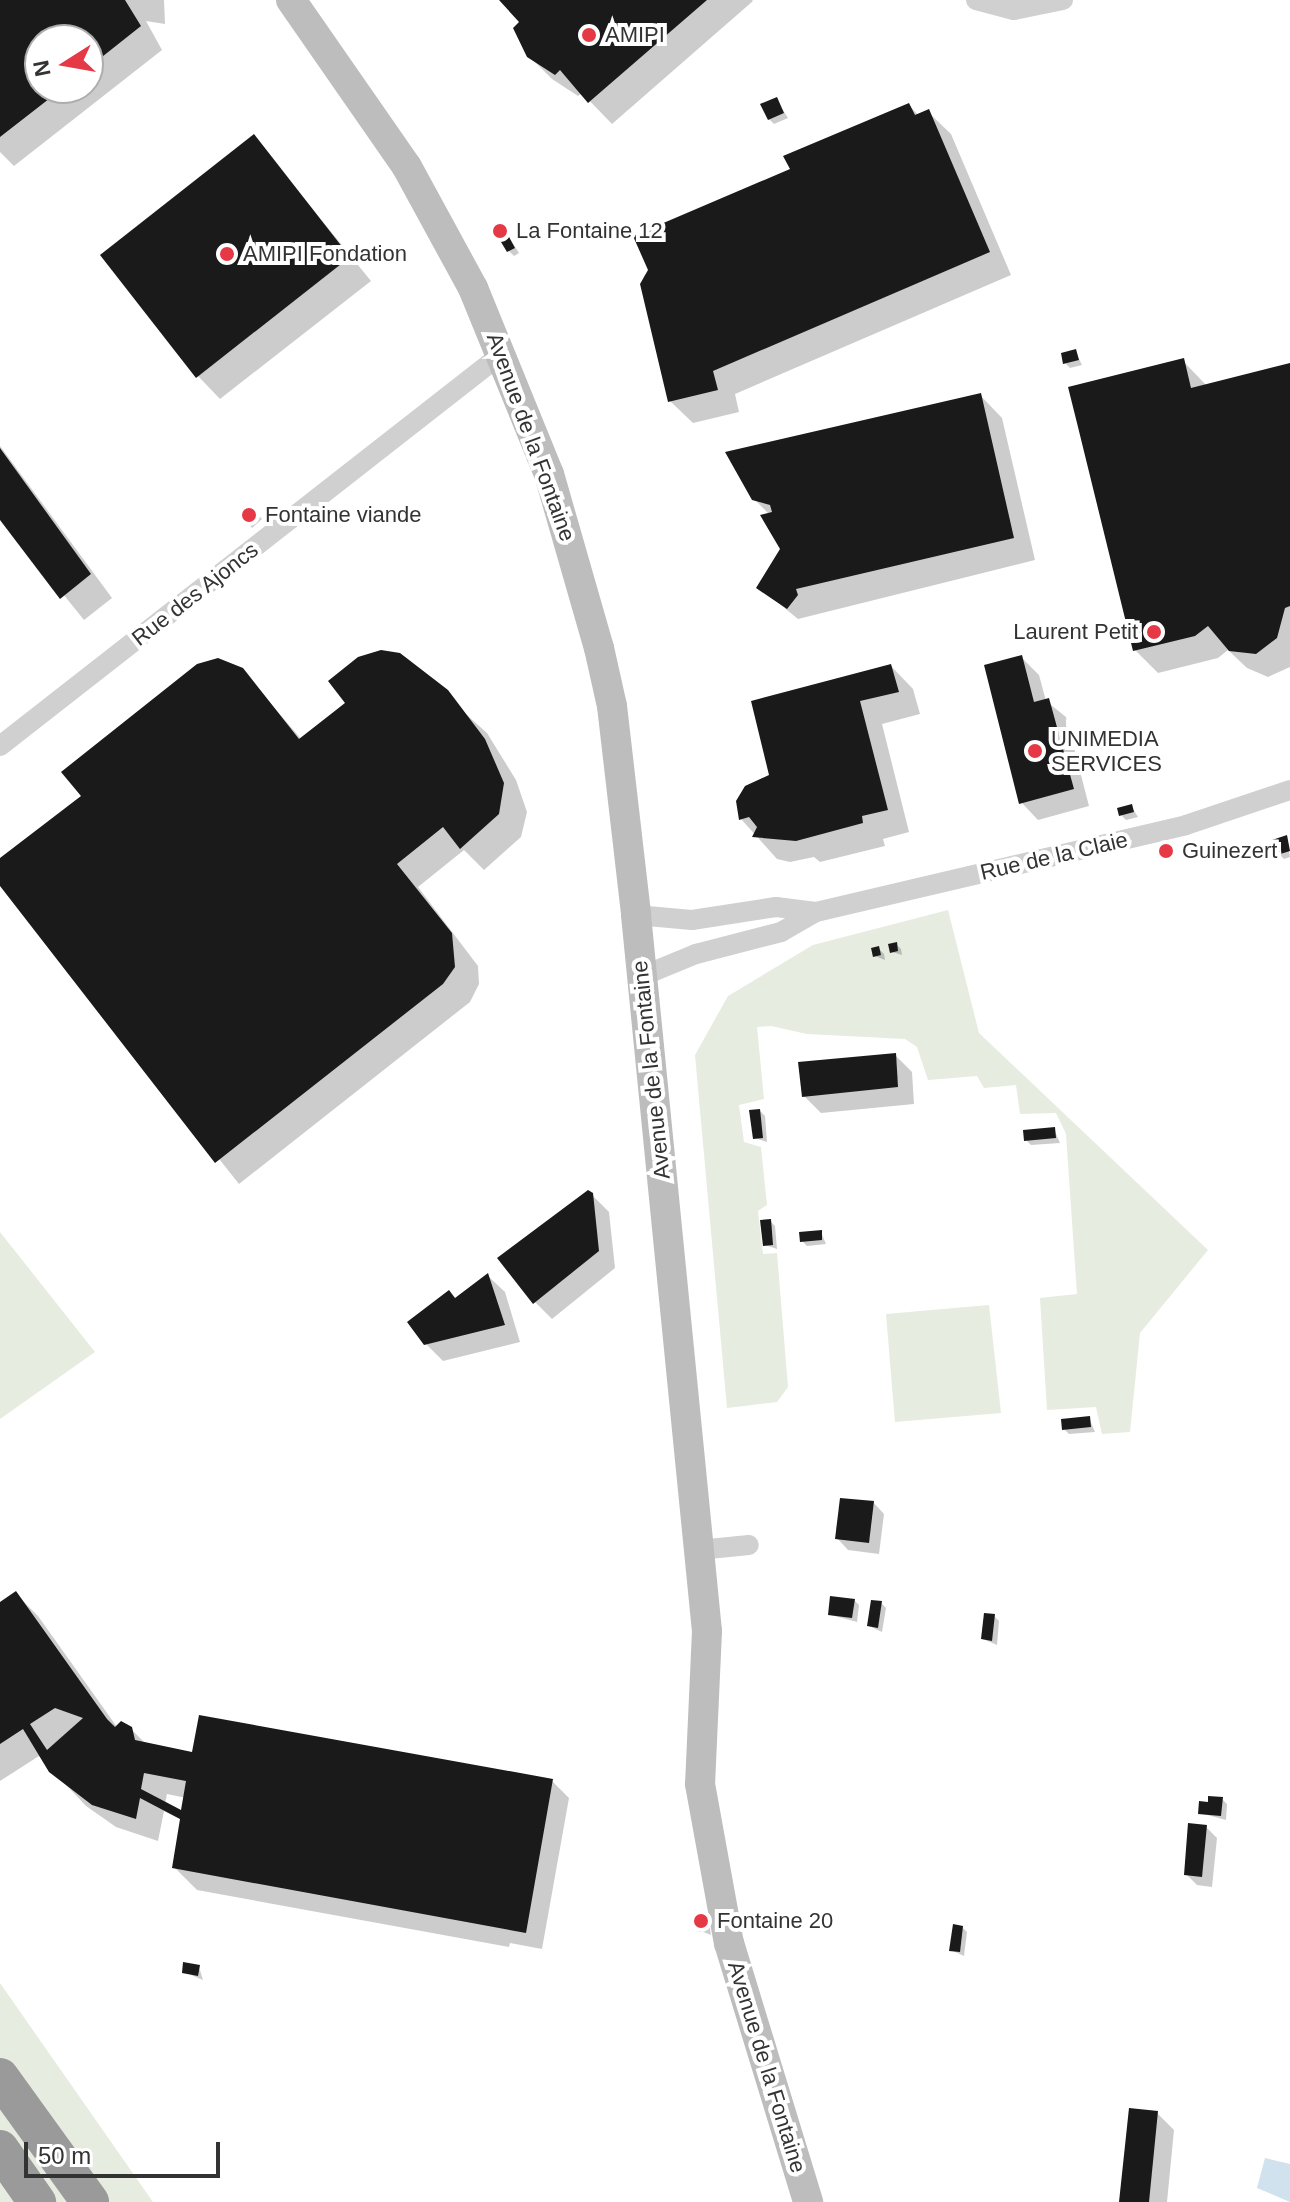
<!DOCTYPE html>
<style>
body{margin:0}
#map{position:relative;width:1290px;height:2202px;overflow:hidden;background:#fff;font-family:Arial,sans-serif}
div>[style]{position:absolute}
.green>*{inset:0;background:#e6ecdf}
.water>*{inset:0;background:#cfe2ee}
.shadow>*{inset:0;background:#0003}
.building>*{inset:0;background:#1a1a1a}
.street>*{height:20px;margin:-10px;padding:0 10px;transform-origin:10px;border-radius:10px;background:#d0d0d0}
.secondary>*{height:30px;margin:-15px;padding:0 15px;transform-origin:15px;border-radius:15px;background:#bdbdbd}
.highway>*{height:38px;margin:-19px;padding:0 19px;transform-origin:19px;border-radius:19px;background:#9a9a9a}
.dots>*{width:22px;height:22px;translate:-50% -50%;box-sizing:border-box;border:4px solid #fff;border-radius:50%}
span{translate:-50% -50%;white-space:nowrap;text-align:center;line-height:1.15;-webkit-text-stroke:8px #fff;paint-order:stroke}
.poi-label{font-size:22px;color:#333}
.left{translate:0 -50%;text-align:left}
.right{translate:-100% -50%;text-align:right}
.street-label{font-size:22px;color:#333}
.north{position:absolute;left:24px;top:24px;width:80px;height:80px;box-sizing:border-box;background:#fff;border:2px solid #adadad;border-radius:50%;rotate:259deg;font-size:22px;font-weight:700;line-height:32px;text-align:center;color:#333}
.north::after{content:'';display:block;margin:auto;width:28px;height:36px;background:#e63946;clip-path:polygon(50% 0,100% 100%,50% 72%,0 100%)}
.scale{position:absolute;left:24px;top:2142px;width:196px;height:36px;box-sizing:border-box;border:4px solid #333;border-top:0;padding-left:10px;font-size:24px;line-height:28px;white-space:nowrap;color:#333;-webkit-text-stroke:6px #fff;paint-order:stroke}
</style>
<div id="map">
<div class="green">
<div style="clip-path:polygon(948px 910px,979px 1033px,1208px 1250px,1140px 1333px,1130px 1432px,1102px 1434px,1096px 1407px,1047px 1410px,1040px 1298px,1077px 1294px,1066px 1134px,1056px 1113px,1020px 1114px,1016px 1085px,984px 1088px,977px 1076px,928px 1080px,917px 1047px,905px 1039px,807px 1034px,771px 1026px,757px 1027px,764px 1099px,739px 1105px,744px 1142px,761px 1147px,767px 1205px,758px 1211px,763px 1254px,777px 1253px,788px 1387px,777px 1402px,727px 1408px,695px 1055px,728px 996px,813px 945px)"></div>
<div style="clip-path:polygon(0 1232px,95px 1352px,0 1419px)"></div>
<div style="clip-path:polygon(989px 1305px,1001px 1413px,895px 1422px,886px 1314px)"></div>
<div style="clip-path:polygon(0 1983px,153px 2202px,0 2202px)"></div>
</div>
<div class="water">
<div style="clip-path:polygon(1265px 2158px,1290px 2164px,1290px 2202px,1257px 2188px)"></div>
</div>
<div class="shadow">
<div style="clip-path:polygon(evenodd,0 0,164px 0,165px 24px,146px 21px,162px 50px,14px 166px,0 152px,0 0,40px 40px,88px 40px,88px 88px,40px 88px,40px 40px)"></div>
<div style="clip-path:polygon(502px 0,752px 0,753px 1px,612px 124px,582px 93px,578px 96px,552px 79px,529px 56px,522px 22px)"></div>
<div style="clip-path:polygon(776px 99px,788px 118px,774px 124px,769px 119px)"></div>
<div style="clip-path:polygon(909px 105px,919px 116px,928px 112px,951px 134px,1011px 275px,735px 394px,739px 412px,693px 423px,670px 401px,644px 276px,792px 170px)"></div>
<div style="clip-path:polygon(254px 137px,371px 281px,220px 399px,198px 376px)"></div>
<div style="clip-path:polygon(501px 225px,519px 253px,514px 256px,509px 251px)"></div>
<div style="clip-path:polygon(1075px 351px,1082px 365px,1070px 368px,1065px 363px)"></div>
<div style="clip-path:polygon(1183px 361px,1207px 386px,1290px 365px,1290px 667px,1268px 677px,1247px 668px,1228px 650px,1218px 658px,1158px 673px,1135px 650px)"></div>
<div style="clip-path:polygon(980px 395px,1002px 418px,1035px 560px,798px 619px,759px 587px,782px 549px,770px 515px,754px 499px)"></div>
<div style="clip-path:polygon(0 446px,112px 598px,84px 620px,0 516px)"></div>
<div style="clip-path:polygon(253px 509px,262px 519px,252px 528px,243px 518px)"></div>
<div style="clip-path:polygon(400px 655px,487px 733px,516px 780px,527px 812px,521px 837px,484px 870px,464px 850px,418px 887px,478px 966px,479px 984px,470px 1002px,239px 1184px,0 883px,0 861px,242px 670px,302px 740px)"></div>
<div style="clip-path:polygon(1022px 658px,1039px 675px,1046px 701px,1066px 717px,1089px 806px,1038px 820px,1021px 802px)"></div>
<div style="clip-path:polygon(891px 666px,913px 689px,920px 714px,882px 724px,909px 832px,883px 839px,885px 846px,820px 862px,814px 857px,790px 862px,777px 859px,741px 819px,741px 794px,752px 783px,772px 776px)"></div>
<div style="clip-path:polygon(1131px 806px,1138px 817px,1126px 820px,1121px 815px)"></div>
<div style="clip-path:polygon(1287px 837px,1290px 857px,1284px 859px,1279px 854px)"></div>
<div style="clip-path:polygon(896px 944px,901px 949px,902px 955px,892px 952px)"></div>
<div style="clip-path:polygon(879px 949px,884px 954px,885px 960px,875px 956px)"></div>
<div style="clip-path:polygon(895px 1055px,912px 1072px,914px 1104px,821px 1113px,804px 1096px)"></div>
<div style="clip-path:polygon(760px 1111px,765px 1116px,767px 1142px,755px 1138px)"></div>
<div style="clip-path:polygon(1054px 1129px,1060px 1143px,1031px 1145px,1026px 1140px)"></div>
<div style="clip-path:polygon(592px 1195px,609px 1212px,615px 1268px,552px 1319px,535px 1302px)"></div>
<div style="clip-path:polygon(770px 1221px,775px 1226px,777px 1249px,765px 1245px)"></div>
<div style="clip-path:polygon(821px 1232px,826px 1244px,807px 1246px,802px 1241px)"></div>
<div style="clip-path:polygon(488px 1276px,505px 1292px,520px 1342px,443px 1361px,425px 1343px)"></div>
<div style="clip-path:polygon(1089px 1418px,1095px 1432px,1069px 1434px,1064px 1429px)"></div>
<div style="clip-path:polygon(873px 1502px,884px 1514px,879px 1554px,848px 1550px,837px 1538px)"></div>
<div style="clip-path:polygon(evenodd,16px 1594px,38px 1616px,117px 1727px,131px 1729px,146px 1744px,194px 1754px,552px 1781px,569px 1798px,542px 1949px,510px 1943px,509px 1947px,197px 1890px,174px 1867px,182px 1820px,164px 1811px,158px 1841px,116px 1827px,86px 1806px,39px 1756px,0 1781px,0 1605px,16px 1594px,167px 1794px,186px 1798px,183px 1815px,165px 1804px,167px 1794px)"></div>
<div style="clip-path:polygon(854px 1600px,859px 1605px,857px 1622px,831px 1615px)"></div>
<div style="clip-path:polygon(881px 1603px,886px 1608px,882px 1632px,869px 1626px)"></div>
<div style="clip-path:polygon(994px 1616px,999px 1621px,997px 1645px,983px 1639px)"></div>
<div style="clip-path:polygon(1222px 1799px,1227px 1804px,1226px 1820px,1200px 1813px)"></div>
<div style="clip-path:polygon(1206px 1827px,1217px 1838px,1212px 1887px,1197px 1885px,1186px 1874px)"></div>
<div style="clip-path:polygon(704px 1918px,709px 1923px,711px 1935px,701px 1931px)"></div>
<div style="clip-path:polygon(962px 1927px,967px 1932px,964px 1956px,951px 1950px)"></div>
<div style="clip-path:polygon(199px 1967px,203px 1980px,184px 1972px)"></div>
<div style="clip-path:polygon(1157px 2113px,1174px 2130px,1167px 2202px,1121px 2202px)"></div>
</div>
<div class="building">
<div style="clip-path:polygon(0 0,125px 0,141px 26px,88px 68px,88px 40px,40px 40px,40px 88px,63px 88px,0 137px)"></div>
<div style="clip-path:polygon(499px 0,707px 0,588px 103px,560px 70px,555px 75px,527px 57px,513px 28px,519px 22px)"></div>
<div style="clip-path:polygon(777px 97px,784px 113px,768px 120px,760px 104px)"></div>
<div style="clip-path:polygon(909px 103px,915px 115px,929px 109px,990px 252px,713px 371px,718px 390px,668px 402px,640px 284px,648px 270px,633px 236px,790px 169px,783px 156px)"></div>
<div style="clip-path:polygon(254px 134px,350px 257px,196px 378px,100px 255px)"></div>
<div style="clip-path:polygon(501px 222px,515px 248px,507px 252px,492px 227px)"></div>
<div style="clip-path:polygon(1076px 349px,1079px 360px,1063px 364px,1061px 353px)"></div>
<div style="clip-path:polygon(1184px 358px,1191px 388px,1290px 363px,1290px 606px,1285px 608px,1277px 638px,1256px 654px,1229px 651px,1208px 626px,1195px 636px,1133px 651px,1077px 423px,1068px 387px)"></div>
<div style="clip-path:polygon(981px 393px,1014px 538px,796px 589px,798px 595px,787px 609px,756px 588px,780px 549px,760px 515px,772px 512px,770px 505px,752px 500px,725px 452px)"></div>
<div style="clip-path:polygon(0 448px,91px 574px,60px 599px,0 520px)"></div>
<div style="clip-path:polygon(253px 506px,259px 513px,245px 524px,240px 517px)"></div>
<div style="clip-path:polygon(381px 650px,400px 653px,448px 690px,485px 739px,504px 783px,499px 814px,460px 849px,443px 827px,397px 864px,452px 933px,455px 967px,443px 984px,215px 1163px,0 886px,0 858px,81px 796px,61px 772px,197px 664px,218px 658px,243px 668px,299px 739px,345px 703px,328px 681px,358px 657px)"></div>
<div style="clip-path:polygon(1022px 655px,1034px 702px,1049px 698px,1074px 789px,1019px 804px,984px 665px)"></div>
<div style="clip-path:polygon(891px 664px,899px 692px,860px 701px,888px 810px,862px 816px,863px 823px,796px 841px,752px 837px,757px 827px,749px 817px,739px 820px,736px 801px,745px 786px,769px 775px,751px 701px)"></div>
<div style="clip-path:polygon(1132px 804px,1134px 812px,1119px 816px,1117px 808px)"></div>
<div style="clip-path:polygon(1287px 835px,1290px 851px,1277px 855px,1272px 840px)"></div>
<div style="clip-path:polygon(897px 942px,898px 951px,890px 953px,888px 944px)"></div>
<div style="clip-path:polygon(879px 946px,881px 955px,873px 957px,871px 948px)"></div>
<div style="clip-path:polygon(896px 1053px,898px 1087px,802px 1097px,798px 1062px)"></div>
<div style="clip-path:polygon(760px 1109px,763px 1138px,753px 1139px,749px 1110px)"></div>
<div style="clip-path:polygon(1055px 1127px,1056px 1138px,1024px 1141px,1023px 1130px)"></div>
<div style="clip-path:polygon(588px 1190px,593px 1193px,599px 1251px,533px 1304px,497px 1258px)"></div>
<div style="clip-path:polygon(771px 1219px,773px 1245px,763px 1246px,760px 1220px)"></div>
<div style="clip-path:polygon(822px 1230px,822px 1240px,800px 1242px,799px 1232px)"></div>
<div style="clip-path:polygon(488px 1273px,505px 1325px,424px 1345px,407px 1322px,449px 1290px,455px 1298px)"></div>
<div style="clip-path:polygon(1090px 1416px,1091px 1427px,1062px 1430px,1061px 1419px)"></div>
<div style="clip-path:polygon(840px 1498px,874px 1501px,869px 1543px,835px 1539px)"></div>
<div style="clip-path:polygon(evenodd,16px 1591px,107px 1719px,115px 1727px,121px 1721px,132px 1727px,135px 1740px,192px 1752px,199px 1715px,553px 1779px,526px 1933px,172px 1868px,180px 1819px,140px 1798px,136px 1819px,92px 1805px,49px 1772px,23px 1729px,0 1744px,0 1602px,16px 1591px,55px 1708px,83px 1718px,47px 1750px,30px 1724px,55px 1708px,16px 1591px,144px 1773px,186px 1781px,181px 1810px,141px 1789px,144px 1773px)"></div>
<div style="clip-path:polygon(830px 1596px,855px 1599px,852px 1618px,828px 1615px)"></div>
<div style="clip-path:polygon(871px 1600px,882px 1601px,878px 1628px,867px 1626px)"></div>
<div style="clip-path:polygon(984px 1613px,995px 1614px,992px 1641px,981px 1639px)"></div>
<div style="clip-path:polygon(1208px 1796px,1223px 1797px,1221px 1816px,1198px 1814px,1199px 1801px,1208px 1802px)"></div>
<div style="clip-path:polygon(1188px 1823px,1207px 1825px,1202px 1877px,1184px 1875px)"></div>
<div style="clip-path:polygon(705px 1916px,707px 1930px,699px 1932px,696px 1917px)"></div>
<div style="clip-path:polygon(953px 1924px,963px 1926px,960px 1952px,949px 1951px)"></div>
<div style="clip-path:polygon(183px 1962px,200px 1965px,198px 1976px,182px 1973px)"></div>
<div style="clip-path:polygon(1129px 2108px,1158px 2111px,1149px 2202px,1119px 2202px)"></div>
</div>
<div class="street">
<div style="left:976px;top:0;width:39px;rotate:15deg"></div>
<div style="left:1014px;top:10px;width:50px;rotate:-11.5deg"></div>
<div style="left:0;top:746px;width:638px;rotate:-38deg"></div>
<div style="left:636px;top:915px;width:56px;rotate:5.1deg"></div>
<div style="left:692px;top:920px;width:85px;rotate:-8.8deg"></div>
<div style="left:776px;top:907px;width:40px;rotate:7.1deg"></div>
<div style="left:640px;top:977px;width:61px;rotate:-22.3deg"></div>
<div style="left:696px;top:954px;width:88px;rotate:-14.5deg"></div>
<div style="left:781px;top:932px;width:40px;rotate:-29.7deg"></div>
<div style="left:816px;top:912px;width:380px;rotate:-13.2deg"></div>
<div style="left:1186px;top:825px;width:110px;rotate:-18.6deg"></div>
<div style="left:699px;top:1550px;width:50px;rotate:-5.7deg"></div>
</div>
<div class="secondary">
<div style="left:291px;top:0;width:203px;rotate:55.2deg"></div>
<div style="left:407px;top:167px;width:138px;rotate:61.4deg"></div>
<div style="left:473px;top:288px;width:201px;rotate:67.8deg"></div>
<div style="left:549px;top:474px;width:181px;rotate:74deg"></div>
<div style="left:599px;top:648px;width:59px;rotate:77.4deg"></div>
<div style="left:612px;top:706px;width:210px;rotate:83.4deg"></div>
<div style="left:636px;top:915px;width:720px;rotate:84.34deg"></div>
<div style="left:707px;top:1631px;width:153px;rotate:92.6deg"></div>
<div style="left:700px;top:1784px;width:162px;rotate:79.7deg"></div>
<div style="left:729px;top:1943px;width:271px;rotate:73deg"></div>
</div>
<div class="highway">
<div style="left:0;top:2077px;width:154px;rotate:54.2deg"></div>
<div style="left:0;top:2149px;width:65px;rotate:55.1deg"></div>
</div>
<div class="dots">
<div style="left:589px;top:35px;background:#e63946"></div>
<div style="left:500px;top:231px;background:#e63946"></div>
<div style="left:227px;top:254px;background:#e63946"></div>
<div style="left:249px;top:515px;background:#e63946"></div>
<div style="left:1154px;top:632px;background:#e63946"></div>
<div style="left:1035px;top:751px;background:#e63946"></div>
<div style="left:1166px;top:851px;background:#e63946"></div>
<div style="left:701px;top:1921px;background:#e63946"></div>
</div>
<div class="poi-label">
<span class="left" style="left:605px;top:35px">AMIPI</span>
<span class="left" style="left:516px;top:231px">La Fontaine 12</span>
<span class="left" style="left:243px;top:254px">AMIPI Fondation</span>
<span class="left" style="left:265px;top:515px">Fontaine viande</span>
<span class="right" style="left:1138px;top:632px">Laurent Petit</span>
<span class="left" style="left:1051px;top:751px">UNIMEDIA<br>SERVICES</span>
<span class="left" style="left:1182px;top:851px">Guinezert</span>
<span class="left" style="left:717px;top:1921px">Fontaine 20</span>
</div>
<div class="street-label">
<span style="left:531px;top:437px;rotate:70deg">Avenue de la Fontaine</span>
<span style="left:195px;top:594px;rotate:-38deg">Rue des Ajoncs</span>
<span style="left:1054px;top:856px;rotate:-13deg">Rue de la Claie</span>
<span style="left:651px;top:1070px;rotate:-96deg">Avenue de la Fontaine</span>
<span style="left:767px;top:2067px;rotate:73deg">Avenue de la Fontaine</span>
</div>
<div class="north">N</div>
<div class="scale">50 m</div>
</div>
